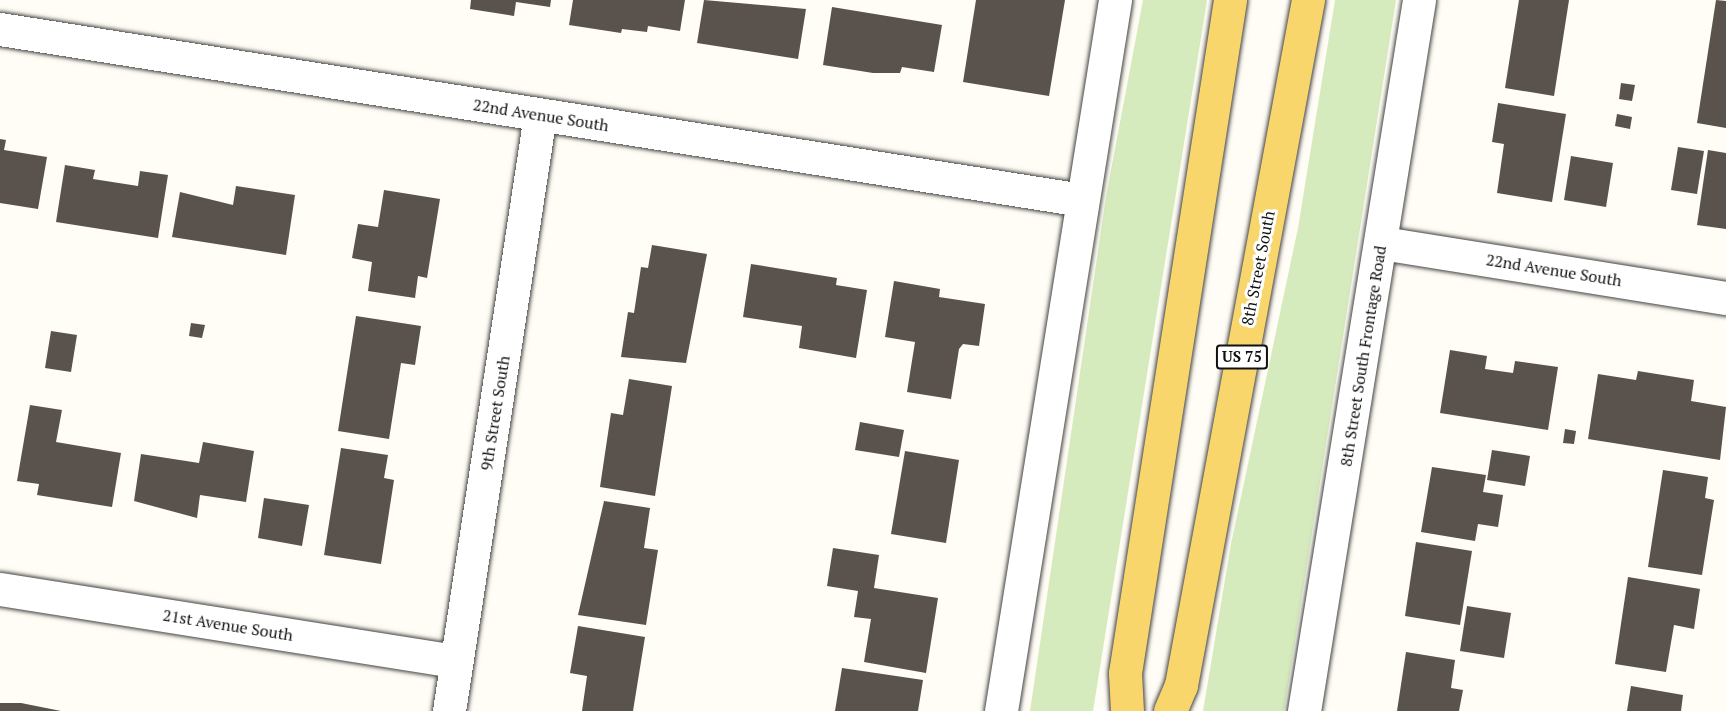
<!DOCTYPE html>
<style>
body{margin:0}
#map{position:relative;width:1726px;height:711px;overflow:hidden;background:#fffdf5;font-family:"PT Serif",serif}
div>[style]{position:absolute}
.green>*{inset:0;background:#d5ebbd}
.building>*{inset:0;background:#5a524d}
.roads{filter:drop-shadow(0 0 2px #444) drop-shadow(0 0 2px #444)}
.street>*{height:33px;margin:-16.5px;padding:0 16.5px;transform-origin:16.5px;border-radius:16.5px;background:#fff}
.primary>*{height:33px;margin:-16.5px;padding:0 16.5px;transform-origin:16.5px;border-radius:16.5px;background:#f9d66b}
span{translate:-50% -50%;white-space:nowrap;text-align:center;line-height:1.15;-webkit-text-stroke:6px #fff;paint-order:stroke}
.shield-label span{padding:2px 4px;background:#fff;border:2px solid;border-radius:4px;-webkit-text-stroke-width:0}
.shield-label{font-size:15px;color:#111;font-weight:700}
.street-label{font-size:16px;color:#111}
</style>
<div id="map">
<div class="green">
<div style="clip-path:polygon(1143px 0,1207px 0,1093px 711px,1030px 711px,1106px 197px)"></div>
<div style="clip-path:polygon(1335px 0,1396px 0,1284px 711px,1203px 711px,1231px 544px,1298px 228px)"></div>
</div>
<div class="building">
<div style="clip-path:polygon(471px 0,551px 0,550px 7px,516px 2px,514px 16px,470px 9px)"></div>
<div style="clip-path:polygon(573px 0,685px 0,680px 31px,648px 26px,647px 32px,622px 29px,621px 33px,569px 25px)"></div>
<div style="clip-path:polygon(704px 0,806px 9px,798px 59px,697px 43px)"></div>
<div style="clip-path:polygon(976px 0,1065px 0,1049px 96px,963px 82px)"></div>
<div style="clip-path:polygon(1519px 0,1569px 0,1554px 96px,1505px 88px)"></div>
<div style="clip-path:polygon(1716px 0,1726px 1px,1726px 128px,1697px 123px)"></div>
<div style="clip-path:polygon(832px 7px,942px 25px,934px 72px,902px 67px,900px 73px,873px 73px,823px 65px)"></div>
<div style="clip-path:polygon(1621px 83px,1635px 85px,1632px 101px,1619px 99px)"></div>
<div style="clip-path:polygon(1498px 103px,1566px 114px,1552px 202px,1497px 193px,1504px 144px,1492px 142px)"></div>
<div style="clip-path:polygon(1617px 114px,1632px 117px,1630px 129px,1615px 126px)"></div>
<div style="clip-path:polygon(0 139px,6px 140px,4px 150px,47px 157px,38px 209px,0 203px)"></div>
<div style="clip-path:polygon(1678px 147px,1704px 151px,1697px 194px,1671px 190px)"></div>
<div style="clip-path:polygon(1708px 150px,1726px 153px,1726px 229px,1697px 225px)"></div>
<div style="clip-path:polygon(1571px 156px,1613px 163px,1606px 207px,1564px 200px)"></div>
<div style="clip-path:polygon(65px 165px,95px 170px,93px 179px,138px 186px,140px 171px,168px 175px,158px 238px,56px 222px)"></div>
<div style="clip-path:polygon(236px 186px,295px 195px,286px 255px,172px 237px,180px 192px,233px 205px)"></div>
<div style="clip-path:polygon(384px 190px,440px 199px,427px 278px,418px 276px,415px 298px,368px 291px,372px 262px,352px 258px,358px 224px,378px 227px)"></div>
<div style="clip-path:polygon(652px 245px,707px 254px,686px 363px,621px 357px,628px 312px,634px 313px,641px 267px,648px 268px)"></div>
<div style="clip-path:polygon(751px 264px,837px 278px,836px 285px,867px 290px,856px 358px,799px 348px,802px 326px,743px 317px)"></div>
<div style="clip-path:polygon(894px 281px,940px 289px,939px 297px,985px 304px,979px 346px,963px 344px,959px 349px,951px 399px,907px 392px,915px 342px,885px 337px)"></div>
<div style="clip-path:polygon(356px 316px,421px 326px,415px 365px,401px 363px,389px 439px,338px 431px)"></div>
<div style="clip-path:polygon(191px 323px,205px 325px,202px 338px,189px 336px)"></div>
<div style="clip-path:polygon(51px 331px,77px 335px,71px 372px,45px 368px)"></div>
<div style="clip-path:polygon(1450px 350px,1487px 356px,1485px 369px,1513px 373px,1515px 361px,1558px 367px,1548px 430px,1440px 413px)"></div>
<div style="clip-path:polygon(1638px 371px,1694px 380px,1691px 401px,1726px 407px,1720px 460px,1588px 439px,1598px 374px,1636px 380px)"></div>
<div style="clip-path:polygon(629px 379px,672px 386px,655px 496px,600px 487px,611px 413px,623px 415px)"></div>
<div style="clip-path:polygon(30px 405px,62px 410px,56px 442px,121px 453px,112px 507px,37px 495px,39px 484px,17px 481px)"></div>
<div style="clip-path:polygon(860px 422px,904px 430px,899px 457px,855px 450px)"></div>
<div style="clip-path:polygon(1565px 429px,1576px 431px,1574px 444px,1563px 443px)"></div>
<div style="clip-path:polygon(203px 442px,254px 451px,246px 502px,200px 495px,197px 518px,134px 501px,141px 454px,199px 463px)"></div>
<div style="clip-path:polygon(341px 448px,388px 455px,384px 478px,394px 480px,381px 564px,324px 555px)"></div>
<div style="clip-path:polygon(1492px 450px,1530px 456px,1525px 486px,1487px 480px)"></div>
<div style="clip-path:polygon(905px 451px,959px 460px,946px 543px,891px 534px)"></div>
<div style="clip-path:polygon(1432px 467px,1486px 475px,1483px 492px,1503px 495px,1498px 527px,1478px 524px,1475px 541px,1421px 532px)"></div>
<div style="clip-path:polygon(1663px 470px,1708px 477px,1705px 498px,1714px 500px,1702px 575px,1648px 567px)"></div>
<div style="clip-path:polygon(264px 498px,309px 505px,302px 546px,258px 538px)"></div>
<div style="clip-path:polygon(604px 501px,650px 508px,644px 548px,658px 550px,646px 625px,578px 615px)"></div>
<div style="clip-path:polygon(1416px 542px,1472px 551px,1460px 625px,1405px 616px)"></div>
<div style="clip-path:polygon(833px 548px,879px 555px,874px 588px,938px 598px,926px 673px,864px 662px,871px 619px,854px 617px,858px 591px,827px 586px)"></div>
<div style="clip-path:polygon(1628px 577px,1700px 589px,1694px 629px,1674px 625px,1666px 672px,1615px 664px)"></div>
<div style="clip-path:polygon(1467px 606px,1511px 613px,1504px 658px,1460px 651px)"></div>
<div style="clip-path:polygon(578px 626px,645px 637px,633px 711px,582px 711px,587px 676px,570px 673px)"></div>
<div style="clip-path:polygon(1406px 652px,1455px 660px,1451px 688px,1463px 690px,1459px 711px,1397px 711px)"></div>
<div style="clip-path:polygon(842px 668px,923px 680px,918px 711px,835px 711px)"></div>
<div style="clip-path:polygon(1631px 686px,1683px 695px,1681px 711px,1627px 711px)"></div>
<div style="clip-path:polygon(0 703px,21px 703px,61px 711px,0 711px)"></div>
</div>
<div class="roads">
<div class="street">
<div style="left:0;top:29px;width:1095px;rotate:8.98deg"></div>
<div style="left:1382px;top:243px;width:348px;rotate:9.1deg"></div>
<div style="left:0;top:589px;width:462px;rotate:9deg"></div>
<div style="left:449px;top:711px;width:603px;rotate:-81.32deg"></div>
<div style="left:1001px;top:711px;width:720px;rotate:-80.89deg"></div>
<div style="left:1304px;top:711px;width:720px;rotate:-80.81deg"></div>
</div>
<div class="primary">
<div style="left:1127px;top:711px;width:38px;rotate:-93deg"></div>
<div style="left:1125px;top:673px;width:681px;rotate:-81.13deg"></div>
<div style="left:1170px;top:711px;width:28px;rotate:-67deg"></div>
<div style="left:1181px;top:685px;width:697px;rotate:-79.5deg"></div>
</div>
</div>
<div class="shield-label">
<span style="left:1242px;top:357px">US 75</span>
</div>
<div class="street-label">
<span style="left:541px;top:115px;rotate:9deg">22nd Avenue South</span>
<span style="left:1258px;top:268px;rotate:-79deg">8th Street South</span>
<span style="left:1554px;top:270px;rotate:9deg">22nd Avenue South</span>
<span style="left:1363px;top:356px;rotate:-81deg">8th Street South Frontage Road</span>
<span style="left:495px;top:413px;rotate:-81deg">9th Street South</span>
<span style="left:228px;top:625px;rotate:9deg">21st Avenue South</span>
</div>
</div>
